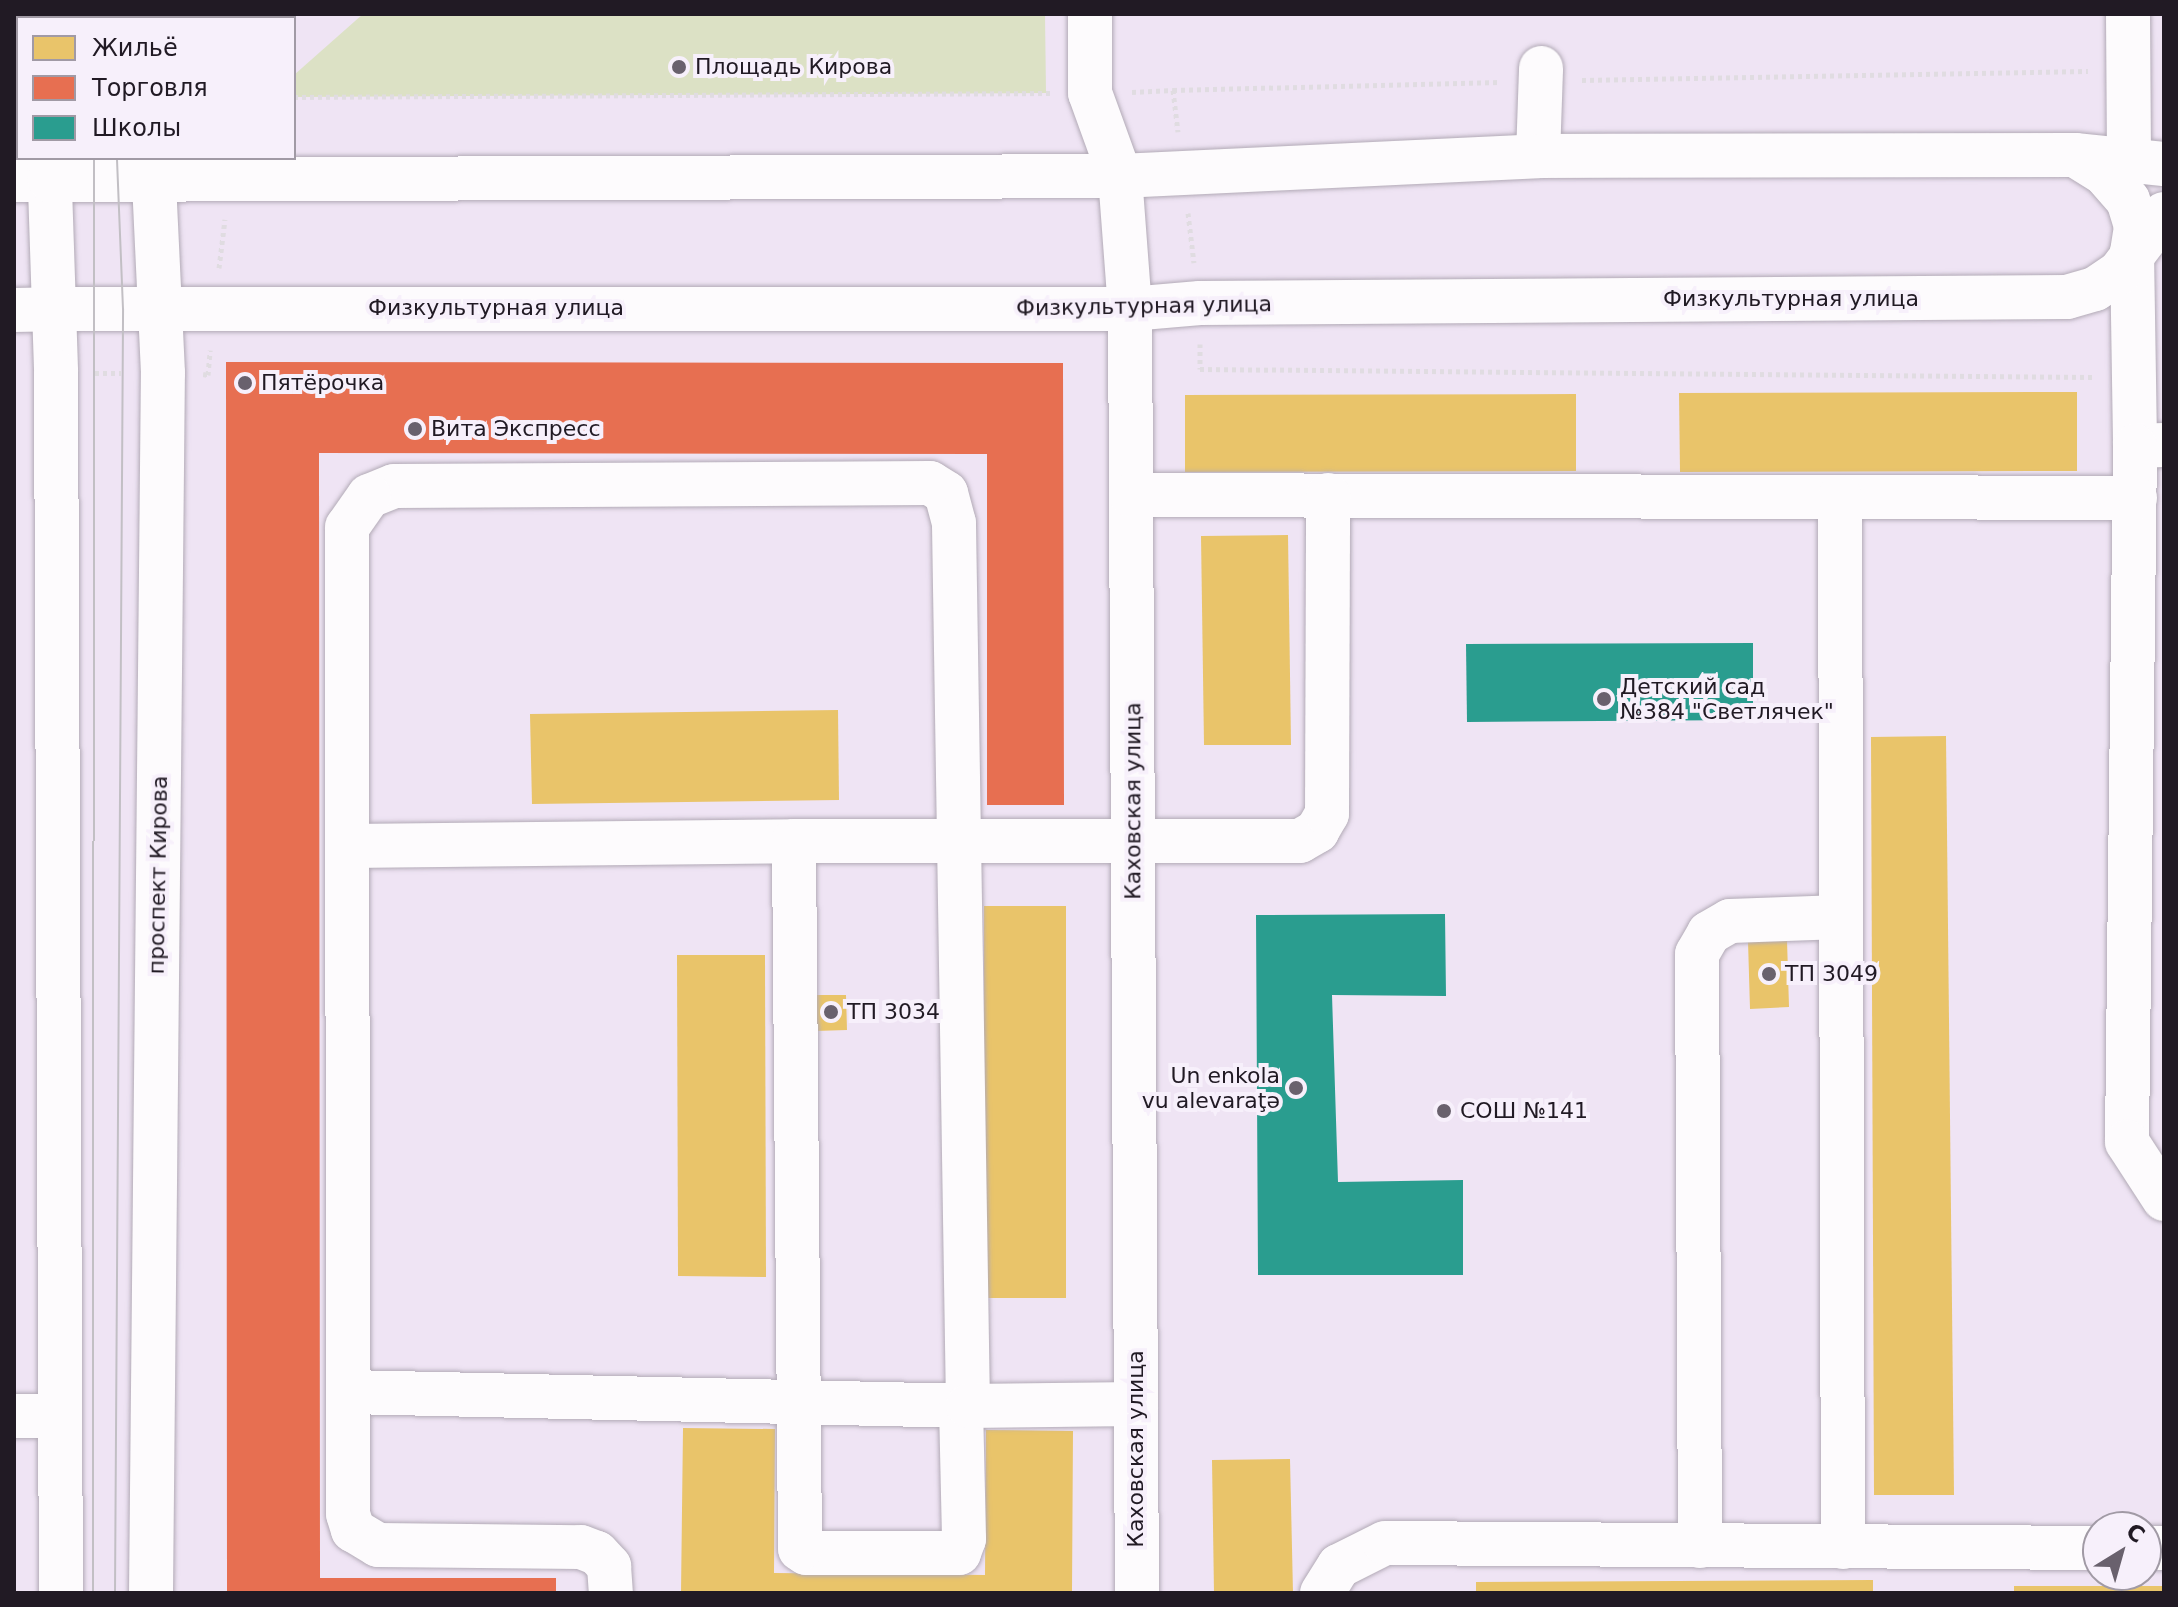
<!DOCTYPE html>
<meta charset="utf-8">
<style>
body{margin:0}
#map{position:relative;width:2178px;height:1607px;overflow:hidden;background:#efe4f4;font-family:"DejaVu Sans",sans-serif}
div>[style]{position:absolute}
.green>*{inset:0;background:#dce1c5}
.homes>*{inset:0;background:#e9c46a}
.shops>*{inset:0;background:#e76f51}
.schools>*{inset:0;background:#2a9d8f}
.path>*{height:5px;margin-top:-2.5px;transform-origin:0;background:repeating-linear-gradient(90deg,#e0dce1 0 4px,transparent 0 8px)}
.roads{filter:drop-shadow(0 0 2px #b2aab6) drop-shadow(0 0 2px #b2aab6)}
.minor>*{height:44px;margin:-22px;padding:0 22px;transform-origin:22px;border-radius:22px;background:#fdfbfd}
.major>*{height:44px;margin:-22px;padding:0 22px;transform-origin:22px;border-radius:22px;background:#fdfbfd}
.tram>*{height:2px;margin:-1px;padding:0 1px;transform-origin:1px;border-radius:1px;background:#c2bfc4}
.dots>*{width:22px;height:22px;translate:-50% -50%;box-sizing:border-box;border:4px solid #f7f0fb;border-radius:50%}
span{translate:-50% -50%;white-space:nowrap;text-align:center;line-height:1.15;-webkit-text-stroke:8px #f7f0fb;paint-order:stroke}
.poi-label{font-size:22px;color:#211a24}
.left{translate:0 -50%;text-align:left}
.right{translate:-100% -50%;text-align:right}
.street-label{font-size:22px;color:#211a24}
.frame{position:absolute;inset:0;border:16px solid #211a24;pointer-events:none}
.legend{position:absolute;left:16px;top:16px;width:280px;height:144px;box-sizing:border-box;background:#f7f0fb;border:2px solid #a19aa5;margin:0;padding:10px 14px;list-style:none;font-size:24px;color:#211a24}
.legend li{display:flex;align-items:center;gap:16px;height:40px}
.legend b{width:40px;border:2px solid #a19aa5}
.north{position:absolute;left:2082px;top:1511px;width:80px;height:80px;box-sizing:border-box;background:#f7f0fb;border:2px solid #a19aa5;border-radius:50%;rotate:37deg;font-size:22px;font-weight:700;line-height:32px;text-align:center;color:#211a24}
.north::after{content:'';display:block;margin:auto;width:28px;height:36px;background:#69616d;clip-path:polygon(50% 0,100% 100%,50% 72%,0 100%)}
</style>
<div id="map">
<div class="green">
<div style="clip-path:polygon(363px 14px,1045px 14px,1046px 93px,294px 97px,294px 75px)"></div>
</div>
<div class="homes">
<div style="clip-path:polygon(2077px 392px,2077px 471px,1680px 472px,1679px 393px)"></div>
<div style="clip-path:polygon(1576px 394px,1576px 471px,1185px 472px,1185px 395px)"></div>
<div style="clip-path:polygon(1288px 535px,1291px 745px,1204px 745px,1201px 536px)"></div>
<div style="clip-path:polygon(838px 710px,839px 800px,532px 804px,530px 714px)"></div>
<div style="clip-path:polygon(1946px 736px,1954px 1495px,1874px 1495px,1871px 737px)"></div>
<div style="clip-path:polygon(984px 906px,1066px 906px,1066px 1298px,984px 1298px)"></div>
<div style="clip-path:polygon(1787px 940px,1789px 1007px,1750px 1009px,1748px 941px)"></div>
<div style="clip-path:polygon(677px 955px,765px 955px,766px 1277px,678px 1276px)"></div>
<div style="clip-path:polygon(815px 995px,846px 995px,847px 1030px,815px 1031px)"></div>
<div style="clip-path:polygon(683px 1428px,775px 1429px,774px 1573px,985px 1575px,986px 1430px,1073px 1431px,1072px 1593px,681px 1593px)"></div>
<div style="clip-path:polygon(1290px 1459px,1293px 1593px,1214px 1593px,1212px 1460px)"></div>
<div style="clip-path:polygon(1873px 1580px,1873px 1593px,1476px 1593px,1476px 1582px)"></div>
<div style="clip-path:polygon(2014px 1586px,2164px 1586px,2164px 1593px,2014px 1593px)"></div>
</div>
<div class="shops">
<div style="clip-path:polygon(226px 362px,1063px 363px,1064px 805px,987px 805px,987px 454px,319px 453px,320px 1578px,556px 1578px,556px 1593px,227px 1593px)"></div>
</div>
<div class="schools">
<div style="clip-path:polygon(1753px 643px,1753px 720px,1467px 722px,1466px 644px)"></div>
<div style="clip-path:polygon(1445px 914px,1446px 996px,1332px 995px,1338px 1182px,1463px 1180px,1463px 1275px,1258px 1275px,1256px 915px)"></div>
</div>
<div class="path">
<div style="left:232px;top:14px;width:4px;rotate:76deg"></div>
<div style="left:1582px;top:80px;width:506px;rotate:-1.02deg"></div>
<div style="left:14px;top:88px;width:4px;rotate:14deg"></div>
<div style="left:1173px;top:90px;width:327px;rotate:-1.4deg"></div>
<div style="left:1132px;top:92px;width:41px;rotate:-2.8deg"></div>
<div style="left:1173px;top:90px;width:42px;rotate:83.2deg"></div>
<div style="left:294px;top:97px;width:756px;rotate:-0.3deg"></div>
<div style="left:1188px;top:213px;width:50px;rotate:83.2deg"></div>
<div style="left:219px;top:268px;width:49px;rotate:-83deg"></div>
<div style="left:1200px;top:344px;width:25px;rotate:90deg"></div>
<div style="left:1200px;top:369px;width:893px;rotate:0.51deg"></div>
<div style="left:95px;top:373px;width:26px"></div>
<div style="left:203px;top:374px;width:5px;rotate:11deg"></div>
<div style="left:208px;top:375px;width:25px;rotate:-85deg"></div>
</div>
<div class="roads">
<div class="minor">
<div style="left:1090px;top:14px;width:79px;rotate:90deg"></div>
<div style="left:1090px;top:93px;width:88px;rotate:70.1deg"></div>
<div style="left:1120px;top:176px;width:133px;rotate:85.7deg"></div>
<div style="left:1130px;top:309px;width:1284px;rotate:89.69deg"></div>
<div style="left:2128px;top:14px;width:146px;rotate:89.6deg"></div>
<div style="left:1538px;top:156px;width:88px;rotate:-88deg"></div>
<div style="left:14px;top:180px;width:36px"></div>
<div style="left:2132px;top:252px;width:194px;rotate:89.1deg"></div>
<div style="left:2135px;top:446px;width:28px;rotate:-2deg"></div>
<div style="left:14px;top:310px;width:39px;rotate:-1deg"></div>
<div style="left:2135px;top:446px;width:696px;rotate:90.66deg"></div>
<div style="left:2127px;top:1142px;width:68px;rotate:57deg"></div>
<div style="left:1131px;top:495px;width:1004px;rotate:0.17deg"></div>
<div style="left:1840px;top:497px;width:1050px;rotate:89.84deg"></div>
<div style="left:348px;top:846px;width:446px;rotate:-0.6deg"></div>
<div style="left:348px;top:1392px;width:620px;rotate:1.29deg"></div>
<div style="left:968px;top:1406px;width:883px;rotate:-90.91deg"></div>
<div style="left:954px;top:523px;width:31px;rotate:-105deg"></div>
<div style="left:946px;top:493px;width:19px;rotate:-148deg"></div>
<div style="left:930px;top:483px;width:536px;rotate:179.68deg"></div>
<div style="left:394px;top:486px;width:27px;rotate:158deg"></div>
<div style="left:369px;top:496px;width:38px;rotate:125deg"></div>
<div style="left:347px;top:527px;width:987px;rotate:89.94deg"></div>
<div style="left:348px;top:1514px;width:17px;rotate:73deg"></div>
<div style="left:353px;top:1530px;width:29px;rotate:31deg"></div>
<div style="left:378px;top:1545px;width:203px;rotate:0.6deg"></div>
<div style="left:581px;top:1547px;width:17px;rotate:21deg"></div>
<div style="left:597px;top:1553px;width:18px;rotate:47deg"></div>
<div style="left:609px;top:1566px;width:27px;rotate:86deg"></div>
<div style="left:961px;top:1406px;width:133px;rotate:88.7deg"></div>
<div style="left:964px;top:1539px;width:15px;rotate:110deg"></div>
<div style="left:959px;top:1553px;width:153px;rotate:180deg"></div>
<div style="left:806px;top:1553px;width:7px;rotate:-146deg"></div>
<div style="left:800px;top:1549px;width:708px;rotate:-90.49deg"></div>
<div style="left:794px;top:841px;width:506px"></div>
<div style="left:1300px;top:841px;width:20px;rotate:-30deg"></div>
<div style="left:1317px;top:831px;width:20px;rotate:-60deg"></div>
<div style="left:1327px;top:814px;width:319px;rotate:-89.8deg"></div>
<div style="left:968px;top:1406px;width:168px;rotate:-0.7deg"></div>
<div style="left:14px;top:1416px;width:46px"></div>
<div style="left:1700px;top:1546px;width:592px;rotate:-90.29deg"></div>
<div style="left:1697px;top:954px;width:24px;rotate:-60deg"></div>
<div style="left:1709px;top:933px;width:24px;rotate:-30deg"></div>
<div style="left:1730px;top:921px;width:111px;rotate:-2.1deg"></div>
<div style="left:2146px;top:1548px;width:18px"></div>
<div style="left:1322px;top:1593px;width:32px;rotate:-58deg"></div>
<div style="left:1339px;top:1566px;width:51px;rotate:-26.6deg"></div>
<div style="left:1385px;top:1543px;width:713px;rotate:0.4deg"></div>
</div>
<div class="major">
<div style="left:46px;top:18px;width:4px;rotate:-90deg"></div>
<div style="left:154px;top:18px;width:4px;rotate:-90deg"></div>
<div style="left:2075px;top:155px;width:36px;rotate:32deg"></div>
<div style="left:2105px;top:174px;width:35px;rotate:49deg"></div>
<div style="left:2128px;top:200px;width:28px;rotate:73deg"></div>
<div style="left:2136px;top:227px;width:25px;rotate:99deg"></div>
<div style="left:49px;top:158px;width:214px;rotate:88.1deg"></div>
<div style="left:56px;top:372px;width:1221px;rotate:89.77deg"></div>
<div style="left:50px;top:180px;width:1070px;rotate:-0.21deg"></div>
<div style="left:1120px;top:176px;width:418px;rotate:-2.7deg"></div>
<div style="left:1538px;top:156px;width:537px;rotate:-0.11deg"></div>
<div style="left:2075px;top:155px;width:89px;rotate:5.8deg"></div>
<div style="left:53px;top:309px;width:1077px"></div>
<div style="left:1130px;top:309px;width:70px;rotate:-4.9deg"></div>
<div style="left:1200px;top:303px;width:867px;rotate:-0.4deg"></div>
<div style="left:2067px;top:297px;width:29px;rotate:-16deg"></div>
<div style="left:2095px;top:289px;width:29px;rotate:-34deg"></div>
<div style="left:2119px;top:273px;width:74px;rotate:-52.7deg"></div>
<div style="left:151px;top:1593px;width:1220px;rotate:-89.44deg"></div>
<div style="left:163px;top:373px;width:215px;rotate:-92.7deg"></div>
</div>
</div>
<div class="tram">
<div style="left:92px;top:14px;width:4px;rotate:90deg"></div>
<div style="left:117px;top:14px;width:4px;rotate:90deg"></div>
<div style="left:93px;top:1593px;width:1435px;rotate:-89.96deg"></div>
<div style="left:115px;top:1593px;width:1284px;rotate:-89.64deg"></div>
<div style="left:123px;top:309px;width:151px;rotate:-92.3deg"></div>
</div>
<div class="dots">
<div style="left:679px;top:67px;background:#69616d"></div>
<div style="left:245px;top:383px;background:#69616d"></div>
<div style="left:415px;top:429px;background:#69616d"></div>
<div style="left:1604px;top:699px;background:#69616d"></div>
<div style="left:1769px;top:974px;background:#69616d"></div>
<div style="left:831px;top:1012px;background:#69616d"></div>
<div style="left:1296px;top:1088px;background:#69616d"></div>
<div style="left:1444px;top:1111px;background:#69616d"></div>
</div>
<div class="poi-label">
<span class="left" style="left:695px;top:67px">Площадь Кирова</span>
<span class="left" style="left:261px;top:383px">Пятёрочка</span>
<span class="left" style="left:431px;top:429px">Вита Экспресс</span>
<span class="left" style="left:1620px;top:699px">Детский сад<br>№384 "Светлячек"</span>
<span class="left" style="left:1785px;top:974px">ТП 3049</span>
<span class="left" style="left:847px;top:1012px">ТП 3034</span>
<span class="right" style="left:1280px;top:1088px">Un enkola<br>vu alevaraţə</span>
<span class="left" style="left:1460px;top:1111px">СОШ №141</span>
</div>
<div class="street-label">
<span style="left:1791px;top:299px">Физкультурная улица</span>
<span style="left:1144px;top:306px;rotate:-1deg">Физкультурная улица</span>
<span style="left:496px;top:308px">Физкультурная улица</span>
<span style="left:1133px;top:801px;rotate:-90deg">Каховская улица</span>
<span style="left:158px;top:875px;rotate:-89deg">проспект Кирова</span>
<span style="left:1136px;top:1449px;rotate:-90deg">Каховская улица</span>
</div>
<div class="frame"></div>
<ul class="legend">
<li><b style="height:22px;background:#e9c46a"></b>Жильё</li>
<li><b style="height:22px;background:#e76f51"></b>Торговля</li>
<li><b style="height:22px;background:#2a9d8f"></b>Школы</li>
</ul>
<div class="north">С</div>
</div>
